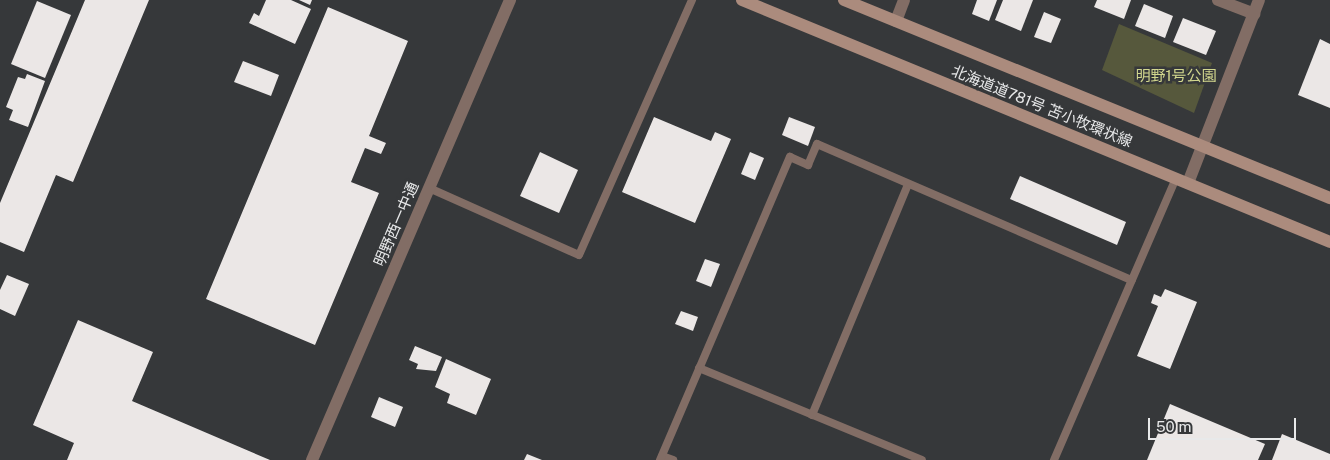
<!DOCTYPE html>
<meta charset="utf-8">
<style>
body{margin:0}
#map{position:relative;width:1330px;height:460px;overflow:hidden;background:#36383a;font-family:"Public Sans","Noto Sans JP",sans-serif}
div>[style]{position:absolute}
.green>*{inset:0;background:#56583c}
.building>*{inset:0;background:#ebe7e6}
.lane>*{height:8px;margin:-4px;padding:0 4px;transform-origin:4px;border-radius:4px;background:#826d65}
.street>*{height:12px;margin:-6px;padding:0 6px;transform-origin:6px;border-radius:6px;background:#826d65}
.secondary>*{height:12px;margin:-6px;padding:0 6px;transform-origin:6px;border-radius:6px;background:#ab8b7d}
span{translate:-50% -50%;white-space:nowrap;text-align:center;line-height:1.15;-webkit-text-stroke:5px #36383a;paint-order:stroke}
.park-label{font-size:15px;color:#d2d78e}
.street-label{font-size:15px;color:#e8e9ea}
.scale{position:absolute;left:1148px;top:418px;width:148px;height:22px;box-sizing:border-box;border:2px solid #e8e9ea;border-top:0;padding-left:6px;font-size:15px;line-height:18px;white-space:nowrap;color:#e8e9ea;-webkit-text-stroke:4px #36383a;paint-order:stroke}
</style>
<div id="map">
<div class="green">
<div style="clip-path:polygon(1119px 24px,1212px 63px,1194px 113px,1102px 70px)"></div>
</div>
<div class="building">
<div style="clip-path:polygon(85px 0,149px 0,73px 182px,56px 175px,24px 252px,0 242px,0 203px)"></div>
<div style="clip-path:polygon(266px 0,291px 0,311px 9px,295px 44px,249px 23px,254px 13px,259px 16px)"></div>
<div style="clip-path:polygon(299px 0,312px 0,310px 5px)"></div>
<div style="clip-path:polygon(977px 0,997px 0,989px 21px,972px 14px)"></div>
<div style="clip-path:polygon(1003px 0,1033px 0,1021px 31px,995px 20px)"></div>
<div style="clip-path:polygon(1097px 0,1131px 0,1124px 19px,1094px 7px)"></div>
<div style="clip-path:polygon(37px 1px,71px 15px,45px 78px,11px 64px)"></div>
<div style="clip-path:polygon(1144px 4px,1173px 16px,1165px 38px,1135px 26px)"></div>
<div style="clip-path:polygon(328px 7px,408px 41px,369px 136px,386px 143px,381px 154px,365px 148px,351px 182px,379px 193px,315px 345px,206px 299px)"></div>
<div style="clip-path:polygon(1044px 12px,1061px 19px,1051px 43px,1034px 37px)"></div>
<div style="clip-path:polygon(1183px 18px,1216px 31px,1206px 55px,1173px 42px)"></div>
<div style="clip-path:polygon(1320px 39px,1330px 44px,1330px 108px,1298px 95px)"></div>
<div style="clip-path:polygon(243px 61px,279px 75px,271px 96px,234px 82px)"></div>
<div style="clip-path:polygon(27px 74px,45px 81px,28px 127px,9px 120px,13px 110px,6px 107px,18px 77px,25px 79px)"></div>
<div style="clip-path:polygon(654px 117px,711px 141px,715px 132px,731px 139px,695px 223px,622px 192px)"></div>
<div style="clip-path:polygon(789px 117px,815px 127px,808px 146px,782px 135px)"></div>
<div style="clip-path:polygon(540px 152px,578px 170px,559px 213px,520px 196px)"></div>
<div style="clip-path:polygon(750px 152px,764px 158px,755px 180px,741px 174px)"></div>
<div style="clip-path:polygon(1020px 176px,1126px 222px,1117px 245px,1010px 199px)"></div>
<div style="clip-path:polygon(705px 259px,720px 264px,711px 287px,696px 281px)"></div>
<div style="clip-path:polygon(7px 275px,29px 284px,15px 316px,0 309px,0 290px)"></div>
<div style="clip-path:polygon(1165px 289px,1197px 302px,1170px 369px,1137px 356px,1158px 306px,1151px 303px,1154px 294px,1161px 297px)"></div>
<div style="clip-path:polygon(681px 311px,698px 317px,693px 331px,675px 324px)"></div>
<div style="clip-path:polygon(78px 320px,153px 352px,132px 401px,270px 460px,67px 460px,74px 443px,33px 425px)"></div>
<div style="clip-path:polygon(415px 346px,442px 357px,436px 371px,416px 369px,418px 364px,409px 360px)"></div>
<div style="clip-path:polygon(446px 359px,491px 379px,476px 415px,447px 403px,450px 394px,435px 387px)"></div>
<div style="clip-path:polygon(379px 397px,403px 407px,395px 427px,371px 417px)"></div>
<div style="clip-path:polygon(1170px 404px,1265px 444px,1258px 460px,1147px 460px)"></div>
<div style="clip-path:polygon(1282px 434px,1330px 454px,1330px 460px,1272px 460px)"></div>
<div style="clip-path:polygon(527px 454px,542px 460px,524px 460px)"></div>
</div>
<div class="lane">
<div style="left:429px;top:188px;width:164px;rotate:24.1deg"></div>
<div style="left:579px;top:255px;width:279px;rotate:-66.1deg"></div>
<div style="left:699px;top:368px;width:241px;rotate:22.4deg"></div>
<div style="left:812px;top:415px;width:250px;rotate:-67.4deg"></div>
<div style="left:662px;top:456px;width:12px;rotate:20deg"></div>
<div style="left:660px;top:460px;width:330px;rotate:-66.8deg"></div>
<div style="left:790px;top:157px;width:20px;rotate:24deg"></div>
<div style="left:808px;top:165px;width:23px;rotate:-67deg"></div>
<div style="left:817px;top:144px;width:343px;rotate:23.4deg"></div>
<div style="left:1054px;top:460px;width:307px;rotate:-66.6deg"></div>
</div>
<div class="street">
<div style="left:1218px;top:0;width:39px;rotate:21deg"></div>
<div style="left:896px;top:21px;width:22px;rotate:-69deg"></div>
<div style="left:1188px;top:183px;width:196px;rotate:-68.8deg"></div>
<div style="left:312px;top:460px;width:501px;rotate:-66.71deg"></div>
</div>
<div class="secondary">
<div style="left:742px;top:0;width:636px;rotate:22.37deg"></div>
<div style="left:844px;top:0;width:525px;rotate:22.17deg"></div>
</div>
<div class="park-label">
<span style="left:1176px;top:76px">明野1号公園</span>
</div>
<div class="street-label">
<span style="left:1042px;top:106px;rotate:22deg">北海道道781号 苫小牧環状線</span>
<span style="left:396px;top:224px;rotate:-67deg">明野西一中通</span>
</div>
<div class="scale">50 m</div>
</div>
